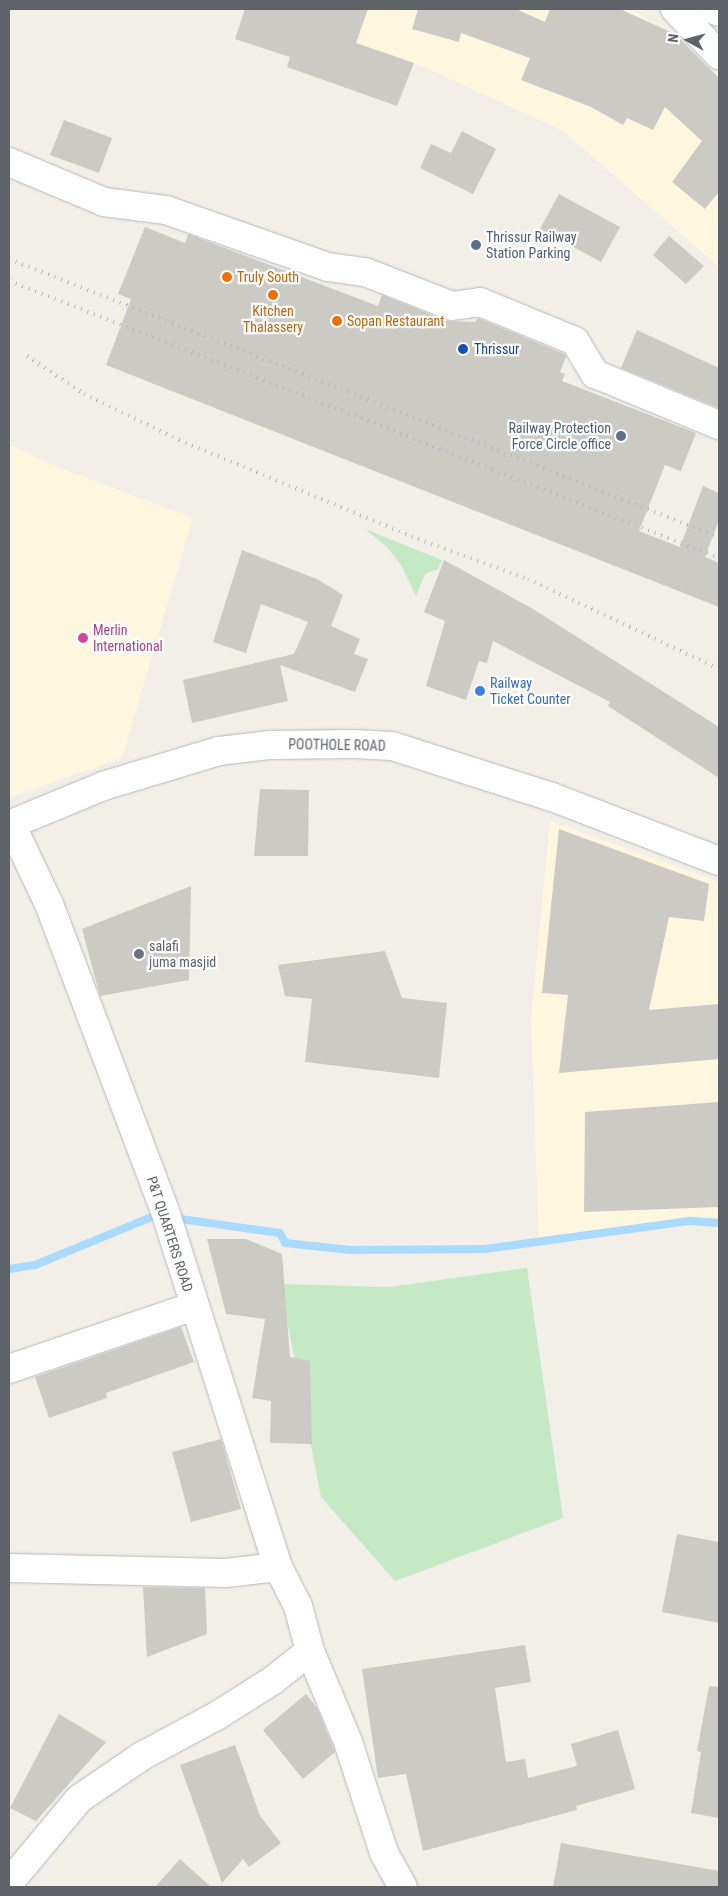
<!DOCTYPE html>
<style>
body{margin:0}
#map{position:relative;width:728px;height:1896px;overflow:hidden;background:#f1efe8;font-family:"Roboto Condensed",sans-serif}
div>[style]{position:absolute}
.commercial>*{inset:0;background:#fef7e0}
.green>*{inset:0;background:#c5e8c5}
.stream>*{height:8px;margin:-4px;padding:0 4px;transform-origin:4px;border-radius:4px;background:#aadaff}
.building>*{inset:0;background:#cccac5}
.roads{filter:drop-shadow(0 0 1px #b5b8bc) drop-shadow(0 0 1px #b5b8bc)}
.minor>*{height:28px;margin:-14px;padding:0 14px;transform-origin:14px;border-radius:14px;background:#fff}
.rail>*{height:4px;margin-top:-2px;transform-origin:0;background:repeating-linear-gradient(90deg,#b6b7b8 0 1px,transparent 0 7px)}
.dots>*{width:14px;height:14px;translate:-50% -50%;box-sizing:border-box;border:2px solid #fff;border-radius:50%}
span{translate:-50% -50%;white-space:nowrap;text-align:center;line-height:1.15;-webkit-text-stroke:4.5px #fff;paint-order:stroke}
.service-label{font-size:14px;color:#4e5e75}
.left{translate:0 -50%;text-align:left}
.right{translate:-100% -50%;text-align:right}
.food-label{font-size:14px;color:#c56008}
.transit-label{font-size:14px;color:#164399}
.hotel-label{font-size:14px;color:#b23c85}
.shop-label{font-size:14px;color:#366cbe}
.street-label{font-size:14px;color:#5f6368}
.worship-label{font-size:14px;color:#5b616d}
.frame{position:absolute;inset:0;border:10px solid #5f6368;pointer-events:none}
.north{position:absolute;left:663px;top:15px;width:50px;height:50px;-webkit-text-stroke:4px #fff;paint-order:stroke;rotate:277deg;font-size:14px;font-weight:700;line-height:20px;text-align:center;color:#5f6368}
.north::after{content:'';display:block;margin:auto;width:18px;height:22px;background:#5f6368;clip-path:polygon(50% 0,100% 100%,50% 72%,0 100%)}
</style>
<div id="map">
<div class="commercial">
<div style="clip-path:polygon(261px 9px,632px 9px,657px 26px,719px 84px,719px 267px,563px 131px,424px 67px)"></div>
<div style="clip-path:polygon(9px 444px,47px 463px,193px 518px,122px 758px,9px 798px)"></div>
<div style="clip-path:polygon(550px 821px,719px 882px,719px 1217px,687px 1216px,539px 1242px,531px 1018px)"></div>
</div>
<div class="green">
<div style="clip-path:polygon(365px 529px,442px 560px,438px 569px,425px 574px,416px 596px,401px 565px,386px 546px)"></div>
<div style="clip-path:polygon(527px 1268px,563px 1518px,395px 1581px,321px 1497px,280px 1284px,389px 1287px)"></div>
</div>
<div class="stream">
<div style="left:174px;top:1218px;width:107px;rotate:8.1deg"></div>
<div style="left:280px;top:1233px;width:11px;rotate:63deg"></div>
<div style="left:285px;top:1243px;width:66px;rotate:6.1deg"></div>
<div style="left:351px;top:1250px;width:134px;rotate:-0.4deg"></div>
<div style="left:485px;top:1249px;width:207px;rotate:-7.8deg"></div>
<div style="left:690px;top:1221px;width:29px;rotate:4deg"></div>
<div style="left:9px;top:1269px;width:26px;rotate:-9deg"></div>
<div style="left:35px;top:1265px;width:129px;rotate:-22.4deg"></div>
<div style="left:154px;top:1216px;width:8px;rotate:7deg"></div>
</div>
<div class="building">
<div style="clip-path:polygon(245px 9px,368px 9px,356px 43px,414px 63px,397px 106px,287px 67px,290px 57px,235px 39px)"></div>
<div style="clip-path:polygon(418px 9px,516px 9px,545px 22px,550px 9px,620px 9px,675px 34px,719px 78px,719px 192px,705px 209px,672px 182px,702px 141px,665px 107px,653px 130px,627px 118px,623px 125px,591px 107px,521px 80px,530px 58px,461px 33px,459px 42px,412px 29px)"></div>
<div style="clip-path:polygon(64px 120px,112px 138px,99px 173px,50px 155px)"></div>
<div style="clip-path:polygon(462px 131px,496px 149px,473px 194px,420px 168px,431px 144px,451px 153px)"></div>
<div style="clip-path:polygon(559px 194px,620px 227px,601px 262px,540px 229px)"></div>
<div style="clip-path:polygon(145px 227px,185px 243px,188px 234px,378px 306px,382px 295px,447px 321px,475px 322px,478px 318px,564px 354px,566px 357px,560px 372px,565px 374px,562px 381px,696px 433px,681px 471px,665px 465px,639px 531px,680px 547px,703px 486px,719px 493px,719px 520px,705px 557px,719px 563px,719px 607px,106px 365px,131px 299px,118px 294px)"></div>
<div style="clip-path:polygon(669px 236px,704px 266px,686px 284px,653px 255px)"></div>
<div style="clip-path:polygon(637px 330px,719px 368px,719px 408px,621px 368px)"></div>
<div style="clip-path:polygon(242px 550px,317px 579px,343px 595px,331px 626px,360px 639px,354px 654px,368px 659px,355px 692px,280px 665px,288px 701px,192px 723px,183px 680px,294px 654px,308px 622px,261px 604px,246px 653px,213px 642px)"></div>
<div style="clip-path:polygon(444px 560px,533px 609px,719px 727px,719px 778px,608px 706px,610px 702px,493px 641px,487px 663px,479px 661px,466px 700px,426px 686px,445px 621px,424px 612px)"></div>
<div style="clip-path:polygon(260px 789px,309px 790px,308px 856px,254px 856px)"></div>
<div style="clip-path:polygon(559px 829px,709px 884px,704px 921px,669px 917px,649px 1010px,719px 1004px,719px 1059px,559px 1073px,568px 995px,542px 993px)"></div>
<div style="clip-path:polygon(191px 886px,189px 980px,100px 996px,82px 929px)"></div>
<div style="clip-path:polygon(385px 951px,402px 998px,447px 1003px,439px 1078px,305px 1062px,312px 999px,285px 996px,278px 965px)"></div>
<div style="clip-path:polygon(719px 1102px,719px 1207px,584px 1212px,585px 1112px)"></div>
<div style="clip-path:polygon(207px 1239px,246px 1239px,282px 1254px,290px 1357px,310px 1361px,312px 1444px,270px 1443px,271px 1401px,252px 1398px,265px 1319px,226px 1314px)"></div>
<div style="clip-path:polygon(181px 1327px,194px 1362px,106px 1393px,107px 1398px,49px 1418px,35px 1377px)"></div>
<div style="clip-path:polygon(221px 1439px,241px 1509px,191px 1522px,172px 1452px)"></div>
<div style="clip-path:polygon(677px 1534px,719px 1542px,719px 1623px,662px 1612px)"></div>
<div style="clip-path:polygon(143px 1587px,205px 1588px,207px 1634px,147px 1657px)"></div>
<div style="clip-path:polygon(525px 1645px,531px 1682px,495px 1688px,506px 1762px,525px 1759px,528px 1778px,577px 1766px,571px 1744px,618px 1730px,635px 1789px,576px 1806px,577px 1810px,423px 1851px,406px 1774px,378px 1778px,362px 1669px)"></div>
<div style="clip-path:polygon(709px 1686px,719px 1687px,719px 1818px,691px 1813px,701px 1752px,697px 1751px)"></div>
<div style="clip-path:polygon(306px 1694px,317px 1708px,335px 1752px,303px 1779px,263px 1730px)"></div>
<div style="clip-path:polygon(59px 1714px,106px 1742px,36px 1821px,10px 1808px)"></div>
<div style="clip-path:polygon(235px 1745px,260px 1816px,281px 1843px,249px 1867px,243px 1859px,222px 1883px,180px 1765px)"></div>
<div style="clip-path:polygon(561px 1843px,719px 1871px,719px 1887px,553px 1887px)"></div>
<div style="clip-path:polygon(180px 1859px,211px 1887px,155px 1887px)"></div>
</div>
<div class="roads">
<div class="minor">
<div style="left:675px;top:9px;width:64px;rotate:46.3deg"></div>
<div style="left:710px;top:9px;width:9px;rotate:18deg"></div>
<div style="left:9px;top:162px;width:103px;rotate:22.8deg"></div>
<div style="left:104px;top:202px;width:63px;rotate:7.4deg"></div>
<div style="left:166px;top:210px;width:172px;rotate:19.4deg"></div>
<div style="left:328px;top:267px;width:37px;rotate:8deg"></div>
<div style="left:365px;top:272px;width:93px;rotate:21.3deg"></div>
<div style="left:452px;top:306px;width:28px;rotate:-8deg"></div>
<div style="left:480px;top:302px;width:103px;rotate:22.3deg"></div>
<div style="left:575px;top:341px;width:39px;rotate:59deg"></div>
<div style="left:595px;top:374px;width:134px;rotate:22.4deg"></div>
<div style="left:11px;top:824px;width:89px;rotate:64.6deg"></div>
<div style="left:49px;top:904px;width:331px;rotate:69.3deg"></div>
<div style="left:166px;top:1214px;width:370px;rotate:72.4deg"></div>
<div style="left:278px;top:1567px;width:44px;rotate:62.9deg"></div>
<div style="left:298px;top:1606px;width:47px;rotate:75.1deg"></div>
<div style="left:310px;top:1651px;width:99px;rotate:67.3deg"></div>
<div style="left:348px;top:1742px;width:117px;rotate:72deg"></div>
<div style="left:384px;top:1853px;width:39px;rotate:61deg"></div>
<div style="left:9px;top:825px;width:102px;rotate:-22.5deg"></div>
<div style="left:103px;top:786px;width:121px;rotate:-16.8deg"></div>
<div style="left:219px;top:751px;width:50px;rotate:-6.8deg"></div>
<div style="left:269px;top:745px;width:85px;rotate:-0.7deg"></div>
<div style="left:354px;top:744px;width:38px;rotate:3deg"></div>
<div style="left:392px;top:746px;width:168px;rotate:17.7deg"></div>
<div style="left:552px;top:797px;width:179px;rotate:21deg"></div>
<div style="left:9px;top:1369px;width:195px;rotate:-18.8deg"></div>
<div style="left:9px;top:1568px;width:217px;rotate:1.3deg"></div>
<div style="left:226px;top:1573px;width:52px;rotate:-6.6deg"></div>
<div style="left:9px;top:1883px;width:109px;rotate:-50.2deg"></div>
<div style="left:79px;top:1799px;width:76px;rotate:-34.3deg"></div>
<div style="left:142px;top:1756px;width:86px;rotate:-28.3deg"></div>
<div style="left:218px;top:1715px;width:64px;rotate:-32.2deg"></div>
<div style="left:272px;top:1681px;width:48px;rotate:-38.3deg"></div>
</div>
</div>
<div class="rail">
<div style="left:9px;top:259px;width:762px;rotate:21.38deg"></div>
<div style="left:9px;top:281px;width:762px;rotate:21.31deg"></div>
<div style="left:27px;top:356px;width:69px;rotate:33.7deg"></div>
<div style="left:84px;top:394px;width:106px;rotate:25.8deg"></div>
<div style="left:179px;top:440px;width:259px;rotate:22.5deg"></div>
<div style="left:418px;top:539px;width:117px;rotate:20deg"></div>
<div style="left:528px;top:579px;width:211px;rotate:25.2deg"></div>
</div>
<div class="dots">
<div style="left:476px;top:245px;background:#5c6f8a"></div>
<div style="left:227px;top:277px;background:#e8710a"></div>
<div style="left:273px;top:295px;background:#e8710a"></div>
<div style="left:337px;top:321px;background:#e8710a"></div>
<div style="left:463px;top:349px;background:#1a4fb4"></div>
<div style="left:621px;top:436px;background:#5c6f8a"></div>
<div style="left:83px;top:638px;background:#d1479c"></div>
<div style="left:480px;top:691px;background:#3f7fe0"></div>
<div style="left:139px;top:954px;background:#6b7280"></div>
</div>
<div class="service-label">
<span class="left" style="left:486px;top:245px">Thrissur Railway<br>Station Parking</span>
<span class="right" style="left:611px;top:436px">Railway Protection<br>Force Circle office</span>
</div>
<div class="food-label">
<span class="left" style="left:237px;top:277px">Truly South</span>
<span style="left:273px;top:319px">Kitchen<br>Thalassery</span>
<span class="left" style="left:347px;top:321px">Sopan Restaurant</span>
</div>
<div class="transit-label">
<span class="left" style="left:474px;top:349px">Thrissur</span>
</div>
<div class="hotel-label">
<span class="left" style="left:93px;top:638px">Merlin<br>International</span>
</div>
<div class="shop-label">
<span class="left" style="left:490px;top:691px">Railway<br>Ticket Counter</span>
</div>
<div class="street-label">
<span style="left:337px;top:745px;rotate:1deg">POOTHOLE ROAD</span>
<span style="left:170px;top:1234px;rotate:72deg">P&amp;T QUARTERS ROAD</span>
</div>
<div class="worship-label">
<span class="left" style="left:149px;top:954px">salafi<br>juma masjid</span>
</div>
<div class="frame"></div>
<div class="north">N</div>
</div>
